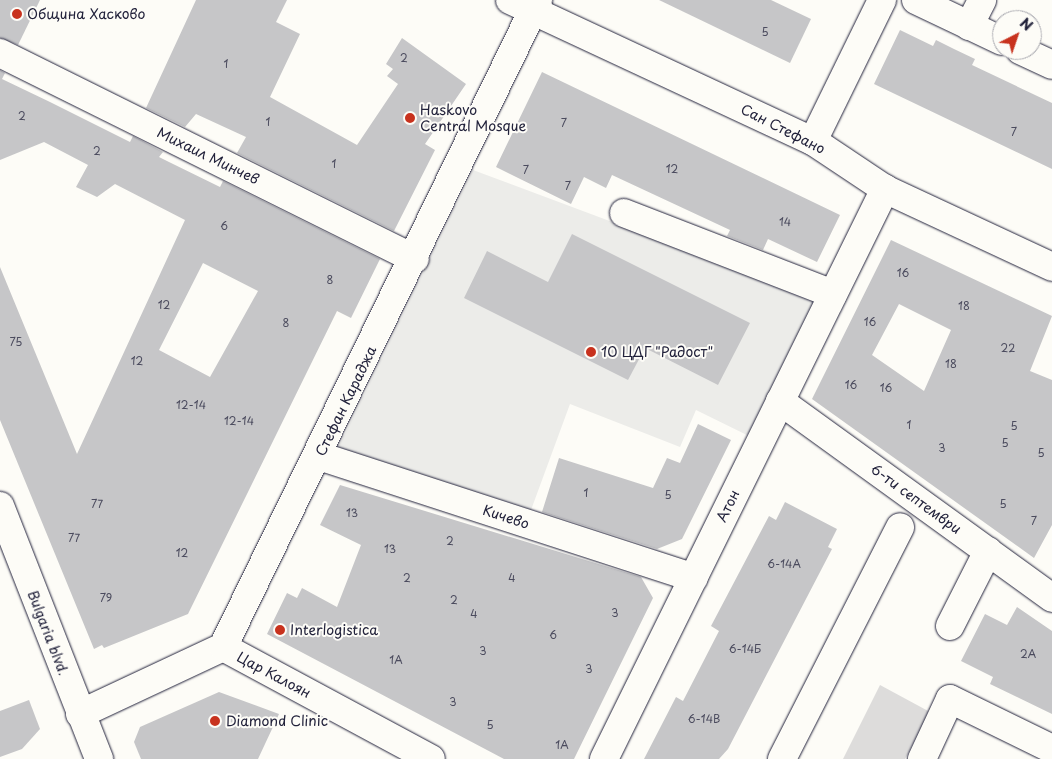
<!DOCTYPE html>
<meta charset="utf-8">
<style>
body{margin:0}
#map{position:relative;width:1052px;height:759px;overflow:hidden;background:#fdfcf7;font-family:"Playpen Sans",sans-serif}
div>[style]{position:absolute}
.built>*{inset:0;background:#ecece9}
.green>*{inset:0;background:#dddcdb}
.building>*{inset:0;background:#c6c6c8}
.roads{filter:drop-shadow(0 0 1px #22223b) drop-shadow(0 0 1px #22223b)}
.minor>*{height:28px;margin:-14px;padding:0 14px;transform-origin:14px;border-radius:14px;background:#fdfcf7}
.dots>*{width:14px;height:14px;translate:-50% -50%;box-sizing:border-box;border:2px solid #fdfcf7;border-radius:50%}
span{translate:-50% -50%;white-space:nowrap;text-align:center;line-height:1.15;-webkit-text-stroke:4px #fdfcf7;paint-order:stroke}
.number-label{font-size:11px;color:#4b4b5e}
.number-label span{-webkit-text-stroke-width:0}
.poi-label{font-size:14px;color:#22223b}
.left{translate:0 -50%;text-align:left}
.street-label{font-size:14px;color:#22223b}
.north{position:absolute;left:992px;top:10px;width:50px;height:50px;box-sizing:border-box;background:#fdfcf7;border:1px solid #a5a5ac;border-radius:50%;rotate:41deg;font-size:14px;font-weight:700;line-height:20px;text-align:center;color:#22223b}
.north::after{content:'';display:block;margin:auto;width:18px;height:22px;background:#c8321e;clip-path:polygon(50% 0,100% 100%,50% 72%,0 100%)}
</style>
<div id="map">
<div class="built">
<div style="clip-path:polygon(473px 170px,821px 300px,755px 439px,696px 410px,680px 447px,570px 404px,531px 510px,338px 448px)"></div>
</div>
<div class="green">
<div style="clip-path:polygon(880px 685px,930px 712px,905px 759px,843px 759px)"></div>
</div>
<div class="building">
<div style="clip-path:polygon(0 0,40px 0,18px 45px,0 38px)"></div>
<div style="clip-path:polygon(196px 0,287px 0,276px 22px,300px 34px,270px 97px,357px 145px,398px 84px,387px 76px,393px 69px,386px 64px,402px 38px,466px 84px,425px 144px,435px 150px,394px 231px,237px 153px,246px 137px,196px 114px,185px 127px,146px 108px)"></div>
<div style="clip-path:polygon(659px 0,771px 0,811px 19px,790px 63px)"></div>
<div style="clip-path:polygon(900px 30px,933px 46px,936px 40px,954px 49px,975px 59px,972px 65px,1052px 103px,1052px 169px,874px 84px)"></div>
<div style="clip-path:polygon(evenodd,0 70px,5px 73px,2px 79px,50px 102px,130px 142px,133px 136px,163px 152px,159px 157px,169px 162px,220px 187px,223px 181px,380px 259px,351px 318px,337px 311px,188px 614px,104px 648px,102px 645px,94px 649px,0 420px,0 267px,77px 454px,185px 220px,115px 184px,97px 197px,76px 187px,88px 165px,44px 142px,0 160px,0 70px,203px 263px,258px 291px,210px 377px,159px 350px,203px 263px)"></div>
<div style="clip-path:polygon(542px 72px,840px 215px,817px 262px,768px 239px,763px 250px,727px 236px,730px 230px,612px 175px,606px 188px,584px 177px,571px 204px,496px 167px)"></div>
<div style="clip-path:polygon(572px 234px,750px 323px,718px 385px,645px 348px,628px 380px,464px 298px,487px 251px,548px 282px)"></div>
<div style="clip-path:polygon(evenodd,891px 240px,1052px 316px,1030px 371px,1052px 380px,1052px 525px,1034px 558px,812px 399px,891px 240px,899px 304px,951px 330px,924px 391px,872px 355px,899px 304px)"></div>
<div style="clip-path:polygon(698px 424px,731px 440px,682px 539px,657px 549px,542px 512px,559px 458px,653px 488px,667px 458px,680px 463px)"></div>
<div style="clip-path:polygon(340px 485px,641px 577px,653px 598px,574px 759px,504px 759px,267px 634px,287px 593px,297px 598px,302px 588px,337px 607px,361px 545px,320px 525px)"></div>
<div style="clip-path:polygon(785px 502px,837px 529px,828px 547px,832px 549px,728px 749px,719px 759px,644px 759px,676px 697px,683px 701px,719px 631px,711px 626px,769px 516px,776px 520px)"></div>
<div style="clip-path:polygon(1017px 607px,1052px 631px,1052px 714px,990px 684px,993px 677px,961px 661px,985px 614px,1007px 625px)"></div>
<div style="clip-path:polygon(219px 692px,279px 714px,258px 759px,141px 759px,134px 742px,140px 727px)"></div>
<div style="clip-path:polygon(29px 700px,40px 729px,22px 749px,0 757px,0 711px)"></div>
</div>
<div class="roads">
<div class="minor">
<div style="left:510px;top:0;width:334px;rotate:25deg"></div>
<div style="left:813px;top:141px;width:87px;rotate:33.7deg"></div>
<div style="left:885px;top:189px;width:184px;rotate:25deg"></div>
<div style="left:916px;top:0;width:95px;rotate:25.5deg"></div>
<div style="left:969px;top:26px;width:29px;rotate:-63deg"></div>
<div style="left:1020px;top:50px;width:35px;rotate:25deg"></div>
<div style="left:0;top:53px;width:463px;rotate:26.4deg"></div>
<div style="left:813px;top:141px;width:157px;rotate:-63.9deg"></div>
<div style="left:624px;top:213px;width:224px;rotate:21.2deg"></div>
<div style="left:780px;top:401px;width:336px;rotate:35.9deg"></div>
<div style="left:319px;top:456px;width:394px;rotate:18deg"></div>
<div style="left:0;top:506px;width:272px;rotate:68.6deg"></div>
<div style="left:950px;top:626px;width:84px;rotate:-63.1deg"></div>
<div style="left:223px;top:647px;width:236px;rotate:28.3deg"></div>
<div style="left:80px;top:714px;width:158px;rotate:-25.1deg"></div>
<div style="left:223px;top:647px;width:720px;rotate:-64.04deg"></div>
<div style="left:604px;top:759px;width:636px;rotate:-63.76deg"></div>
<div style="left:782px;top:759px;width:260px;rotate:-63deg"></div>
<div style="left:922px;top:759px;width:66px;rotate:-65deg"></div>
<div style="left:950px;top:699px;width:114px;rotate:26.1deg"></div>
</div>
</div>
<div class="dots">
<div style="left:17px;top:14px;background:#c8321e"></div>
<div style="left:410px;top:118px;background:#c8321e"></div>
<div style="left:591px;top:352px;background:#c8321e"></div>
<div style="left:280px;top:630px;background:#c8321e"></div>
<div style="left:215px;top:721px;background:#c8321e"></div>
</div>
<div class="number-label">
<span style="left:765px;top:32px">5</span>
<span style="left:404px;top:58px">2</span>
<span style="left:226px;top:64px">1</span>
<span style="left:22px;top:116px">2</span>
<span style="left:268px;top:122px">1</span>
<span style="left:564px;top:123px">7</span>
<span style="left:1014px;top:132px">7</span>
<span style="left:97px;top:151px">2</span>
<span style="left:334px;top:164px">1</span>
<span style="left:672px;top:169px">12</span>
<span style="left:526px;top:170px">7</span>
<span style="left:568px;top:186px">7</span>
<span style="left:785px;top:222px">14</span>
<span style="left:224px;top:226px">6</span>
<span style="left:903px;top:273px">16</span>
<span style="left:330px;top:280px">8</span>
<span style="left:164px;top:305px">12</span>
<span style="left:964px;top:306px">18</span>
<span style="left:870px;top:322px">16</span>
<span style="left:286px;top:323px">8</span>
<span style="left:16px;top:342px">75</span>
<span style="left:1008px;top:348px">22</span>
<span style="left:137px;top:361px">12</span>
<span style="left:951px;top:364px">18</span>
<span style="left:851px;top:385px">16</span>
<span style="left:886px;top:388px">16</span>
<span style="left:191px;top:405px">12-14</span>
<span style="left:239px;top:421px">12-14</span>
<span style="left:909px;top:425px">1</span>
<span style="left:1014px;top:426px">5</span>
<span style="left:1005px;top:443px">5</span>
<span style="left:942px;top:448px">3</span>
<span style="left:1041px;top:453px">5</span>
<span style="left:586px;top:493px">1</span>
<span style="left:668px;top:495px">5</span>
<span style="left:97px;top:504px">77</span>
<span style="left:1003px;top:504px">5</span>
<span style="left:352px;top:513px">13</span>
<span style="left:1034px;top:521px">7</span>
<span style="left:74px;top:538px">77</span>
<span style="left:450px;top:541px">2</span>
<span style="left:390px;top:549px">13</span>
<span style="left:182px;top:553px">12</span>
<span style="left:784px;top:564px">6-14А</span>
<span style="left:407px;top:578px">2</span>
<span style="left:512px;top:578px">4</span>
<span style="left:106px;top:598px">79</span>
<span style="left:454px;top:600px">2</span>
<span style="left:615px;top:613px">3</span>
<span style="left:474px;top:614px">4</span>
<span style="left:553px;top:635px">6</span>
<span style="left:745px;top:649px">6-14Б</span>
<span style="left:483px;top:651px">3</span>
<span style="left:1028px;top:654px">2А</span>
<span style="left:396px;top:660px">1А</span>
<span style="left:589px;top:669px">3</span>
<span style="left:453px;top:702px">3</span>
<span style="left:704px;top:719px">6-14В</span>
<span style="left:490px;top:725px">5</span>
<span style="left:562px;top:745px">1А</span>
</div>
<div class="poi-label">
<span class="left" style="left:27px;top:14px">Община Хасково</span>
<span class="left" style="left:420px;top:118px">Haskovo<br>Central Mosque</span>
<span class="left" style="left:601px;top:352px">10 ЦДГ "Радост"</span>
<span class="left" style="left:290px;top:630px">Interlogistica</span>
<span class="left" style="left:226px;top:721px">Diamond Clinic</span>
</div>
<div class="street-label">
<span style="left:783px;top:129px;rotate:27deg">Сан Стефано</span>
<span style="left:208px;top:156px;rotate:26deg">Михаил Минчев</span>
<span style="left:346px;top:401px;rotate:-64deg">Стефан Караджа</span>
<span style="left:916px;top:499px;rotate:36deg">6-ти септември</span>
<span style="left:728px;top:506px;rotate:-64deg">Атон</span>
<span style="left:506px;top:517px;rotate:18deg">Кичево</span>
<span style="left:48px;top:633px;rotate:69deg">Bulgaria blvd.</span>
<span style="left:274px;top:675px;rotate:28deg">Цар Калоян</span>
</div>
<div class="north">N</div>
</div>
